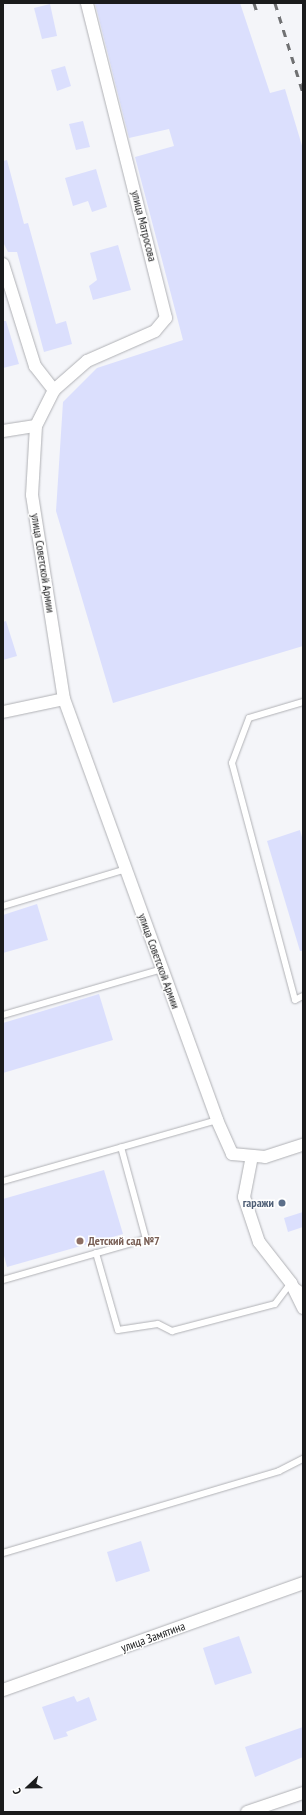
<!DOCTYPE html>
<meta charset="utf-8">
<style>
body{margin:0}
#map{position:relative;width:306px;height:1815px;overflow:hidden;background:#f4f5f9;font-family:"PT Sans Narrow",sans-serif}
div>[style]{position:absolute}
.building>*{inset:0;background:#dbdffd}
.roads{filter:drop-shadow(0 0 1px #b0b1b5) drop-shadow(0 0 1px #b0b1b5)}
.service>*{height:6px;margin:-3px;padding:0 3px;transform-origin:3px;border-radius:3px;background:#fff}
.minor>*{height:12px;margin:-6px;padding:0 6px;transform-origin:6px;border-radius:6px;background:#fff}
.rail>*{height:3px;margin-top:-1.5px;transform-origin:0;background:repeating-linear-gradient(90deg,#707173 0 7px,transparent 0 14px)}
.dots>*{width:11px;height:11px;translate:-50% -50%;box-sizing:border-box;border:2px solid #fff;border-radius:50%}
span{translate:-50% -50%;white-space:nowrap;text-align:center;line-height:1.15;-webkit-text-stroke:3px #fff;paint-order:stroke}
.street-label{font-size:12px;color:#1a1b1c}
.service-label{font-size:12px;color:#4e5e75;font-weight:700}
.right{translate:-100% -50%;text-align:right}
.education-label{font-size:12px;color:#785e54;font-weight:700}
.left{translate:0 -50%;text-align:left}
.frame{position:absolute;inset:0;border:4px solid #1a1b1c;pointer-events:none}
.north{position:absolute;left:8px;top:1767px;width:40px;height:40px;-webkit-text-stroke:3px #fff;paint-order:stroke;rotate:248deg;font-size:11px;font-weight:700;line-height:16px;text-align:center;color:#1a1b1c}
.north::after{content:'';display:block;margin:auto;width:14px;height:18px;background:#1a1b1c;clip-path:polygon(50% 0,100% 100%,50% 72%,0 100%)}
</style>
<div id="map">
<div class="building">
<div style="clip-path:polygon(95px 3px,240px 3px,270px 93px,285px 89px,303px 149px,303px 646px,113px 703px,56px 511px,63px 402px,97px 368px,183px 340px,135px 157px,174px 146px,169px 129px,129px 138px)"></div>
<div style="clip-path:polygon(50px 4px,57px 36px,42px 39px,34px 8px)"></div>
<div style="clip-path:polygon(65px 66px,71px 86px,57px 91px,51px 70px)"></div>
<div style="clip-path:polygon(83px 121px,90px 147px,76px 150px,69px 124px)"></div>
<div style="clip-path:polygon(7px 160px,24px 224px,28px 223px,56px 324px,66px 321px,72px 344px,44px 352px,17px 252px,8px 252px,4px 244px,3px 161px)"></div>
<div style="clip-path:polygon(96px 169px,107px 207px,92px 212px,88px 201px,73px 206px,65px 178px)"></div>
<div style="clip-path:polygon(118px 245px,131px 290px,93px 300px,89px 286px,97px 280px,90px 253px)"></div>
<div style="clip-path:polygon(3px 321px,6px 321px,19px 364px,3px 368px)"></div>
<div style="clip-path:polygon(6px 621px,17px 656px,3px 660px,3px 622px)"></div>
<div style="clip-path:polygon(300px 830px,303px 841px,303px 951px,300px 951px,267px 841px)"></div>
<div style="clip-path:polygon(37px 904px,48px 940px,3px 953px,3px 915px)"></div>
<div style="clip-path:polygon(99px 994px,113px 1040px,3px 1073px,3px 1023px)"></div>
<div style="clip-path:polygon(104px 1170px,123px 1234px,7px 1267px,3px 1252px,3px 1199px)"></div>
<div style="clip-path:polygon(303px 1212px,303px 1227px,288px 1232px,284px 1218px)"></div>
<div style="clip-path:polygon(141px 1541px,150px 1571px,116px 1582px,107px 1552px)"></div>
<div style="clip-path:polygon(239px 1636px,252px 1673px,215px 1685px,203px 1648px)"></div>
<div style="clip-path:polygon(74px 1696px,77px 1702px,89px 1697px,97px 1720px,66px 1732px,68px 1736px,54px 1740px,42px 1707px)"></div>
<div style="clip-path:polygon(303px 1727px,303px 1757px,255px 1777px,245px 1747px)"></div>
</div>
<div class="roads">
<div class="service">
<div style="left:303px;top:702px;width:56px;rotate:163.5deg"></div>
<div style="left:249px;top:718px;width:48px;rotate:110.7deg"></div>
<div style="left:232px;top:763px;width:245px;rotate:75.1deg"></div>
<div style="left:295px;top:1000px;width:9px;rotate:-27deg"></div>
<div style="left:3px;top:906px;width:128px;rotate:-16.7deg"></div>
<div style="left:3px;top:1015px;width:166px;rotate:-16.1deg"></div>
<div style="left:3px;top:1181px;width:223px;rotate:-15.9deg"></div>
<div style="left:96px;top:1253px;width:80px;rotate:74.1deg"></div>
<div style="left:118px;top:1330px;width:40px;rotate:-8.5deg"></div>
<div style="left:158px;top:1324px;width:16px;rotate:27deg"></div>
<div style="left:172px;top:1331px;width:106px;rotate:-14.7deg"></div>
<div style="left:275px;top:1304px;width:26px;rotate:-53deg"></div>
<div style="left:291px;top:1283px;width:14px;rotate:34deg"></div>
<div style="left:3px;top:1280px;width:149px;rotate:-16deg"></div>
<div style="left:146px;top:1239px;width:95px;rotate:-105.2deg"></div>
<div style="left:3px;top:1553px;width:288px;rotate:-16.5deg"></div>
<div style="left:279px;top:1471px;width:27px;rotate:-27deg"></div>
</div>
<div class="minor">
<div style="left:3px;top:264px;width:107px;rotate:72.6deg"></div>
<div style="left:35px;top:366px;width:31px;rotate:52deg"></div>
<div style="left:54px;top:390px;width:40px;rotate:116.6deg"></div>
<div style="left:36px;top:426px;width:69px;rotate:93.3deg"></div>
<div style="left:32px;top:495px;width:206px;rotate:81.1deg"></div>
<div style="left:64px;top:699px;width:448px;rotate:70deg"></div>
<div style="left:217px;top:1120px;width:37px;rotate:66deg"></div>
<div style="left:232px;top:1154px;width:33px;rotate:5deg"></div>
<div style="left:265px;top:1157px;width:40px;rotate:-18deg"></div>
<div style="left:54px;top:390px;width:44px;rotate:-41.3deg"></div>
<div style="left:87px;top:361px;width:74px;rotate:-23.8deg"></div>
<div style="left:155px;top:331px;width:17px;rotate:-50deg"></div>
<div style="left:166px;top:318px;width:325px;rotate:-104.1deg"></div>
<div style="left:3px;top:431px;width:33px;rotate:-9deg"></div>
<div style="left:3px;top:712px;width:62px;rotate:-12deg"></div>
<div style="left:252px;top:1156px;width:42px;rotate:101deg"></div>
<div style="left:244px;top:1197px;width:47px;rotate:71.6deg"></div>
<div style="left:259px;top:1242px;width:52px;rotate:52deg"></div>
<div style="left:291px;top:1283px;width:28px;rotate:64deg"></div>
<div style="left:3px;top:1690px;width:319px;rotate:-19.6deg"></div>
<div style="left:247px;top:1812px;width:59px;rotate:-18.7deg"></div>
</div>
</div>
<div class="rail">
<div style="left:254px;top:3px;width:13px;rotate:72deg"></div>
<div style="left:275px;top:3px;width:94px;rotate:72.7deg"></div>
</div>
<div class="dots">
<div style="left:282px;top:1203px;background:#5c6f8a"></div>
<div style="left:80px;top:1241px;background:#8d6e63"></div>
</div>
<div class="street-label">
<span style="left:144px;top:226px;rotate:76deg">улица Матросова</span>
<span style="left:43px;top:563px;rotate:81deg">улица Советской Армии</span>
<span style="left:159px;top:961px;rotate:70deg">улица Советской Армии</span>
<span style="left:153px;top:1637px;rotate:-20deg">улица Замятина</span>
</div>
<div class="service-label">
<span class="right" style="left:274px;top:1203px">гаражи</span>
</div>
<div class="education-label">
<span class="left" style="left:88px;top:1241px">Детский сад №7</span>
</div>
<div class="frame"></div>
<div class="north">С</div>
</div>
